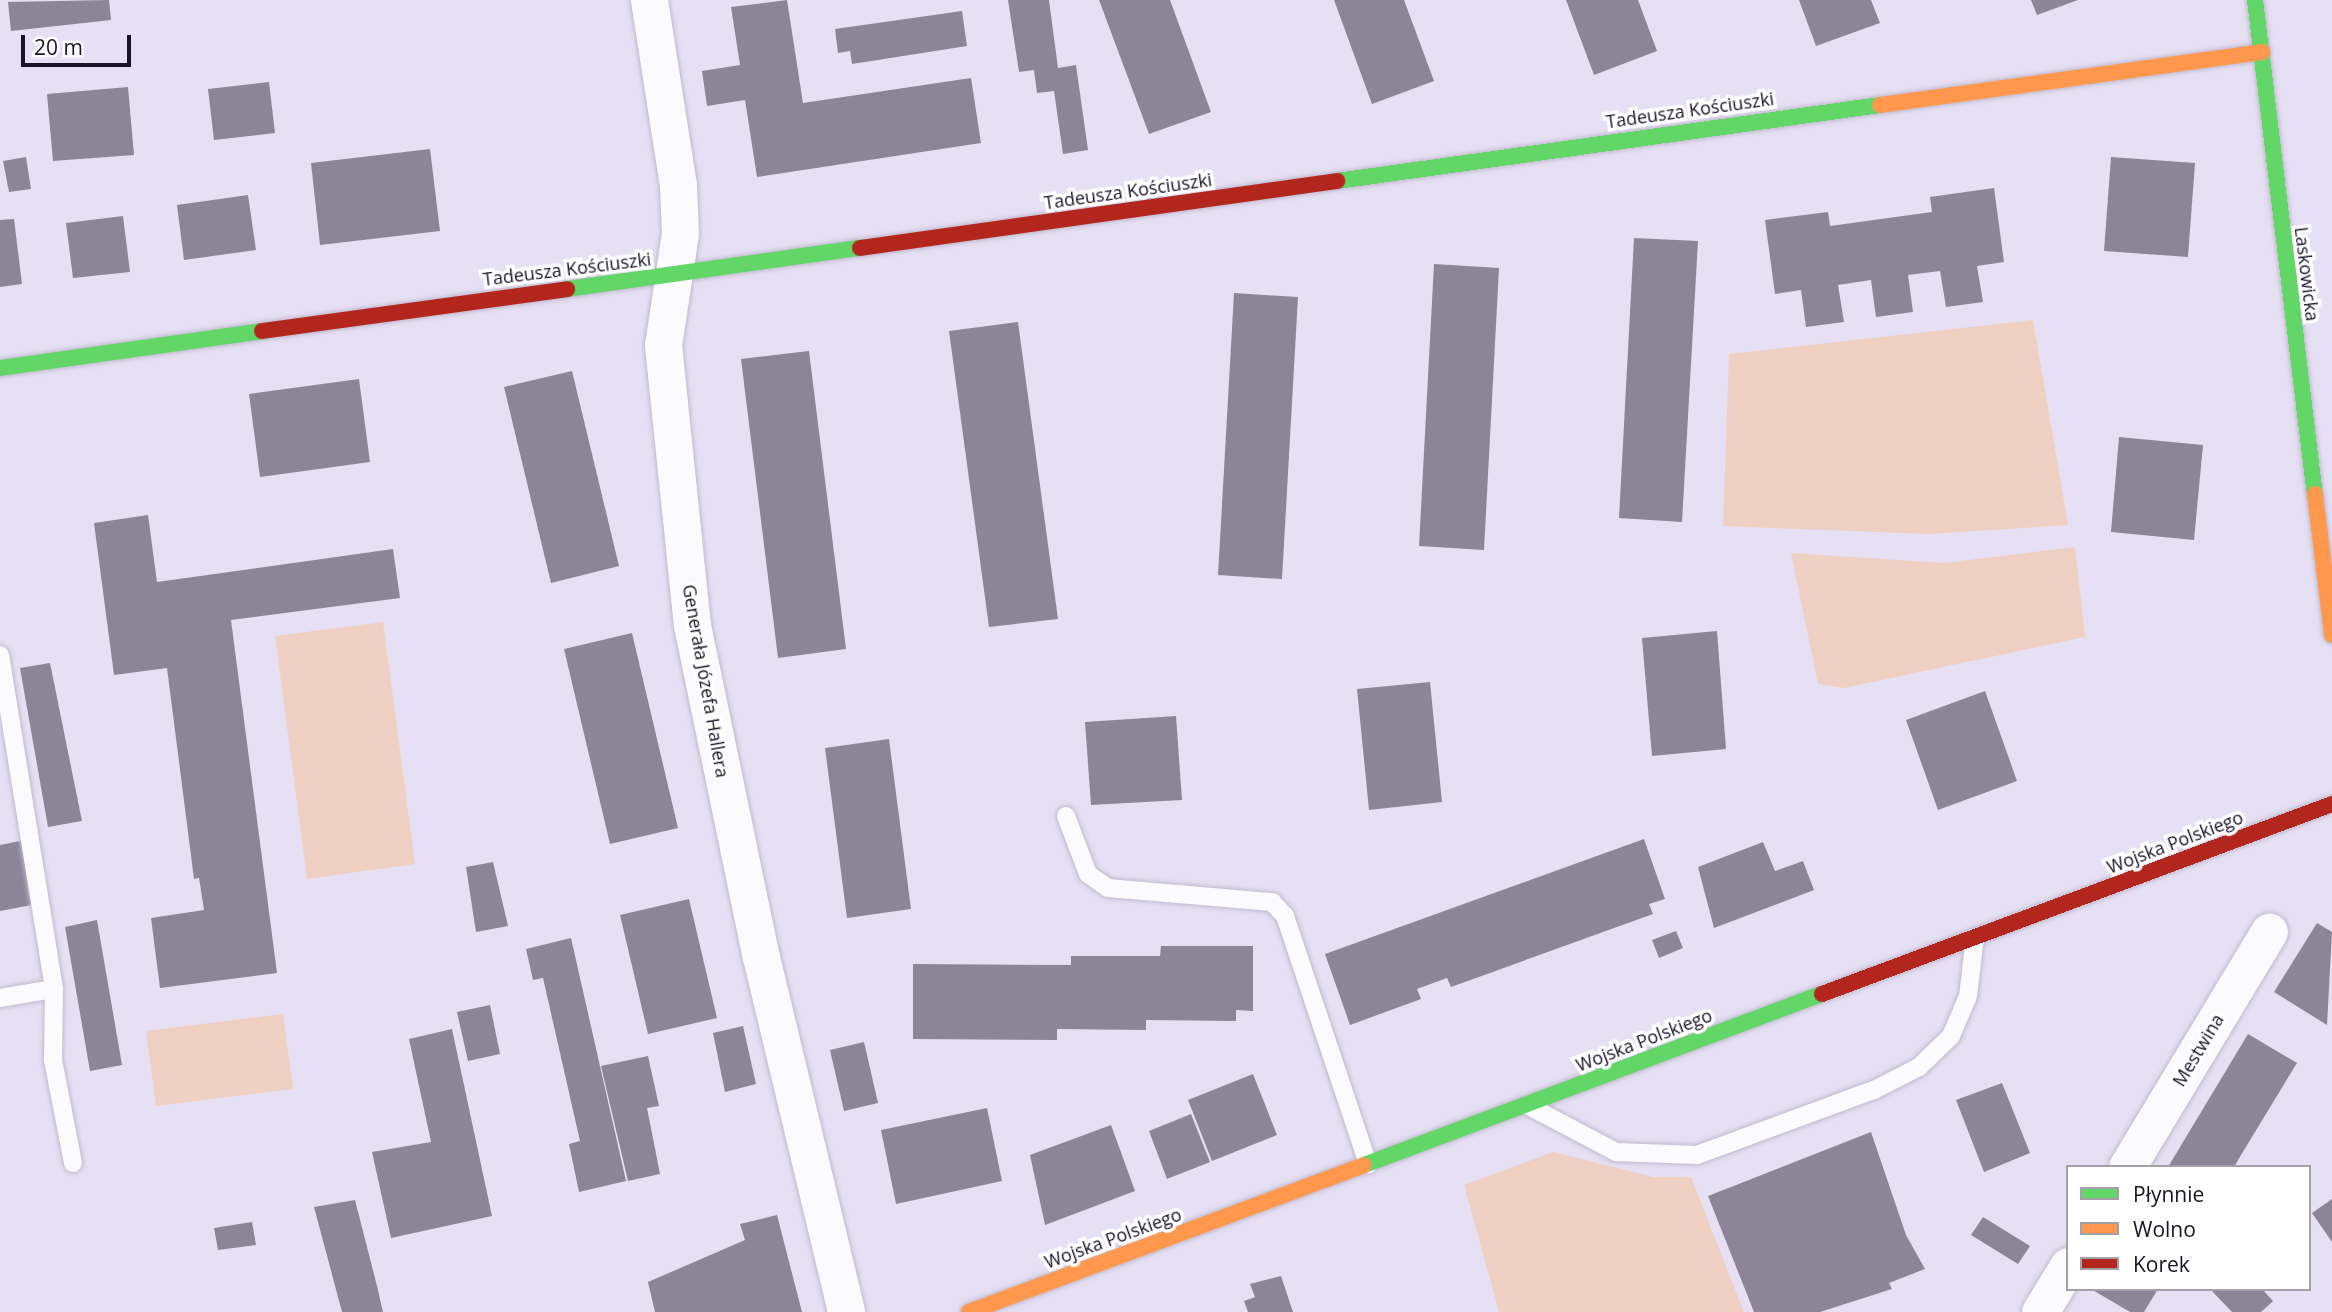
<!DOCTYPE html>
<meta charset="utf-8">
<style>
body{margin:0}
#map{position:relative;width:2332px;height:1312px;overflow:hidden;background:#e6e0f4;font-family:"Open Sans",sans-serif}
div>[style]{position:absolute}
.green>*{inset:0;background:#efd0c2}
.building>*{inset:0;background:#8b8597}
.roads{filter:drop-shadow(0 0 2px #c1bace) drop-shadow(0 0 2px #c1bace)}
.lane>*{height:18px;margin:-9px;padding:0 9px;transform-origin:9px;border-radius:9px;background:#fbfafd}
.street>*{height:37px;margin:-18.5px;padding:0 18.5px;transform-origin:18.5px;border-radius:18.5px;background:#fbfafd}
.fast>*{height:16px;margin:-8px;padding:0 8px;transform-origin:8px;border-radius:8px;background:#63d668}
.slow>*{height:16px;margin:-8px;padding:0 8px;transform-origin:8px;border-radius:8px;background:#ff974d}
.jam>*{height:16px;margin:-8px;padding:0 8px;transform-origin:8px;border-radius:8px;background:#b3261e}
span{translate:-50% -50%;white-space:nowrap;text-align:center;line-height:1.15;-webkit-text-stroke:7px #fff;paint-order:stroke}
.street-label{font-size:18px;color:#1a1227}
.legend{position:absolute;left:2066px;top:1165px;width:245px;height:126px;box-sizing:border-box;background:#fff;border:2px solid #a3a0a9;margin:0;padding:9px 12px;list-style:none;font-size:21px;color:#1a1227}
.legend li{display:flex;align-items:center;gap:14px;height:35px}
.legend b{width:35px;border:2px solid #a3a0a9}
.scale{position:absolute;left:21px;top:35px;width:110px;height:32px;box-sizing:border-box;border:4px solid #1a1227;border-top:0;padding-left:9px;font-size:21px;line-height:24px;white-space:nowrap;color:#1a1227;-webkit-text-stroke:5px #fff;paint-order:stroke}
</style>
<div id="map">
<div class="green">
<div style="clip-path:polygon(2033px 320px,2068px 525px,1929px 534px,1723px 526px,1729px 354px)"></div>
<div style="clip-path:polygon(2075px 547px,2085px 637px,1844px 688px,1818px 684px,1791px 553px,1944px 563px)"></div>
<div style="clip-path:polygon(383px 622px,415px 864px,307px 879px,275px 636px)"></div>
<div style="clip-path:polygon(283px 1014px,293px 1089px,156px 1106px,146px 1031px)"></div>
<div style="clip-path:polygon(1553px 1152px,1653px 1177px,1691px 1177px,1744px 1312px,1499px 1312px,1464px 1185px)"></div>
</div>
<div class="building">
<div style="clip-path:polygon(109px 0,111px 20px,11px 31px,8px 2px)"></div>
<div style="clip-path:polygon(787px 0,803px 103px,971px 78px,981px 143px,757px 177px,745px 100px,707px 106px,702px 71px,740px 65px,731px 7px)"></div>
<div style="clip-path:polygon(1008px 0,1049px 0,1058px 68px,1076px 65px,1088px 150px,1063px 154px,1054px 91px,1037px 93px,1034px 70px,1019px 72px)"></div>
<div style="clip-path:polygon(1099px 0,1170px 0,1211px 112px,1149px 134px)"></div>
<div style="clip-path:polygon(1334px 0,1404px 0,1434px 81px,1372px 104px)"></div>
<div style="clip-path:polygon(1566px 0,1638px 0,1657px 51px,1594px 75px)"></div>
<div style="clip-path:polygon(1799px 0,1871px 0,1880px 23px,1816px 46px)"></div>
<div style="clip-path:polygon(2031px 0,2078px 0,2037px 15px)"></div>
<div style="clip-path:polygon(962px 11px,967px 46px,852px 64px,850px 51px,838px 53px,835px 29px)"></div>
<div style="clip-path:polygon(269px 82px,275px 133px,214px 140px,208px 89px)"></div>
<div style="clip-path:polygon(128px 87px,134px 155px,53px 161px,47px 94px)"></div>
<div style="clip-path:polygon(430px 149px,440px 231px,320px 245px,311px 163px)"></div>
<div style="clip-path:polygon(26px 157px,31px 189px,9px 192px,3px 161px)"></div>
<div style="clip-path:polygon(2111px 157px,2195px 163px,2188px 257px,2104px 251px)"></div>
<div style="clip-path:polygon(1994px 188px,2004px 262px,1977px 266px,1983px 302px,1946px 307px,1940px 271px,1908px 275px,1913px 312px,1876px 317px,1871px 280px,1838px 285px,1844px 322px,1806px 327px,1801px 290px,1775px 294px,1765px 220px,1828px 212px,1830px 226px,1932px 212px,1930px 197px)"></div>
<div style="clip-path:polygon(248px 195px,256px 250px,184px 260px,177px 205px)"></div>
<div style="clip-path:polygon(123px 216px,130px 272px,73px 278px,66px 223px)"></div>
<div style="clip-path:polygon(14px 219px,22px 284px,0 287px,0 220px)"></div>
<div style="clip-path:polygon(1634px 238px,1698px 241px,1682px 522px,1619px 518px)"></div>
<div style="clip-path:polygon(1434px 264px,1499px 268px,1484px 550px,1419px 546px)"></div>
<div style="clip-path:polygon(1234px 293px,1298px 297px,1282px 579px,1218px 575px)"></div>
<div style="clip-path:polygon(1018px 322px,1058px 619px,989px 627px,949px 331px)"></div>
<div style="clip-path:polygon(809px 351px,846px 649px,778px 658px,741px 359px)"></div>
<div style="clip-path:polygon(572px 371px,619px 566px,551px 583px,504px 387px)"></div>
<div style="clip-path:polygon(359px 379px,370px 462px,260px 477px,249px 394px)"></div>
<div style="clip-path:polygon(2119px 437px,2203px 445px,2194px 540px,2111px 532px)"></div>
<div style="clip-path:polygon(148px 515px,157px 582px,393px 549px,400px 598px,231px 620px,277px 973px,160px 988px,151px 918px,204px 910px,199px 878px,194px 879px,167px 668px,114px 675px,94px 523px)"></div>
<div style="clip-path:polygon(1717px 631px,1726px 749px,1652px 756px,1642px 638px)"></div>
<div style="clip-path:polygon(632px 633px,678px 828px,610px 844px,564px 649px)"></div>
<div style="clip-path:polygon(50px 663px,82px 821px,48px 827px,20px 668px)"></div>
<div style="clip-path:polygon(1430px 682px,1442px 802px,1369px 810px,1357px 689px)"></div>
<div style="clip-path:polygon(1985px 691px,2017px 781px,1938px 810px,1906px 720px)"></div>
<div style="clip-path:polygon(1176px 716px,1182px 800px,1091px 805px,1085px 722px)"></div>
<div style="clip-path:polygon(889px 739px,911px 909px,847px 918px,825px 748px)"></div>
<div style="clip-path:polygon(1644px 839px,1665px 899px,1649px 904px,1653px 914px,1451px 987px,1447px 978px,1417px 989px,1421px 999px,1350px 1025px,1325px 954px)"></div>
<div style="clip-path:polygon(25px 840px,37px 904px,0 911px,0 845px)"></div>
<div style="clip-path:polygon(1763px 842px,1775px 871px,1803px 861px,1814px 890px,1714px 928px,1698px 867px)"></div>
<div style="clip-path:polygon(493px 862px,508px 926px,476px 932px,466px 867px)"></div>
<div style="clip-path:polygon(689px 899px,717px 1018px,648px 1034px,620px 915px)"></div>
<div style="clip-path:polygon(97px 920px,122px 1065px,90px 1071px,65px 927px)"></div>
<div style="clip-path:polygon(2317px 923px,2332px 932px,2327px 1025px,2274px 992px)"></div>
<div style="clip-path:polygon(1676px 931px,1683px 948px,1659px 958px,1652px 940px)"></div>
<div style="clip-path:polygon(571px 938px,626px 1181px,579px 1192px,569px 1144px,580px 1141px,543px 978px,533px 980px,526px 949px)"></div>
<div style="clip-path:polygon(1161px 946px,1253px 946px,1253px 1011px,1236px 1010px,1236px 1021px,1146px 1020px,1146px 1030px,1057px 1029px,1057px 1040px,913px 1039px,913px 964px,1071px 965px,1071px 956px,1160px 956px)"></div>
<div style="clip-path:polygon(490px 1005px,500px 1054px,468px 1061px,457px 1012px)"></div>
<div style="clip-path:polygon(743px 1026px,756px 1084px,725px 1092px,713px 1033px)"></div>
<div style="clip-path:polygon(452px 1029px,492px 1216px,391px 1238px,372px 1152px,431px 1142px,409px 1039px)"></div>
<div style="clip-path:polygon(2248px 1034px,2297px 1063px,2241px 1155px,2234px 1167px,2168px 1167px)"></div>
<div style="clip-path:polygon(864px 1042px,878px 1103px,844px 1111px,830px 1050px)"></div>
<div style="clip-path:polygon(648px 1056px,659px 1106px,647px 1108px,660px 1174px,628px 1181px,601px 1066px)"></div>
<div style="clip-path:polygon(1253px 1074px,1277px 1135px,1212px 1161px,1188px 1100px)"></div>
<div style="clip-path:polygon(2002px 1083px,2030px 1153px,1984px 1172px,1956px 1100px)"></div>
<div style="clip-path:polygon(987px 1108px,1002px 1181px,896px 1204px,881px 1130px)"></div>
<div style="clip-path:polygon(1191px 1114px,1210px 1162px,1167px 1179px,1149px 1131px)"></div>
<div style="clip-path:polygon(1111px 1125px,1135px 1191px,1045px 1225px,1030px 1155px)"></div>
<div style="clip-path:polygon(1871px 1132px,1906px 1235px,1925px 1269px,1889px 1283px,1892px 1289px,1820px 1312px,1754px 1312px,1708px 1196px)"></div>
<div style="clip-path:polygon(2332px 1199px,2332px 1242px,2312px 1213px)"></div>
<div style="clip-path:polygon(355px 1200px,377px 1286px,383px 1312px,342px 1312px,314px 1207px)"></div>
<div style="clip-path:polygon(777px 1215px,802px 1312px,655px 1312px,648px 1282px,745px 1240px,740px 1224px)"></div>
<div style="clip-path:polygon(1983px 1217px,2030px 1246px,2018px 1264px,1971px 1235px)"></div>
<div style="clip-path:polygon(252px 1222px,256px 1245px,218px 1250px,214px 1228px)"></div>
<div style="clip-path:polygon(1281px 1276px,1293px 1312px,1248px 1312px,1244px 1301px,1255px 1297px,1250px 1284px)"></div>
<div style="clip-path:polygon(2091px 1289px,2158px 1289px,2144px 1312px,2130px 1312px)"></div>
<div style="clip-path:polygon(2210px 1289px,2262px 1289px,2273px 1301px,2261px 1312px,2232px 1312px)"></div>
</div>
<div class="roads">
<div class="lane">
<div style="left:0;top:655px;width:338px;rotate:80.8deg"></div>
<div style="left:54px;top:989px;width:71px;rotate:90.8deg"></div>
<div style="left:53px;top:1060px;width:105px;rotate:79deg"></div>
<div style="left:1066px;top:816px;width:62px;rotate:69.2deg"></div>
<div style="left:1088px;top:874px;width:24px;rotate:35deg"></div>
<div style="left:1108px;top:888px;width:165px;rotate:4.9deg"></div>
<div style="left:1272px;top:902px;width:19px;rotate:47deg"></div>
<div style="left:1285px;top:916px;width:262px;rotate:71.5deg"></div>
<div style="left:0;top:998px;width:55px;rotate:-9.5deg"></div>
<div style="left:1527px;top:1105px;width:101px;rotate:27.8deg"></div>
<div style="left:1616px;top:1152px;width:81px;rotate:2.1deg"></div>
<div style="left:1697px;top:1155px;width:189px;rotate:-20.2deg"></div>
<div style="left:1874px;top:1090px;width:51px;rotate:-27.1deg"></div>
<div style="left:1919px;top:1067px;width:45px;rotate:-44.1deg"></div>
<div style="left:1951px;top:1036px;width:43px;rotate:-67deg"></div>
<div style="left:1968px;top:996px;width:59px;rotate:-83.2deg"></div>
</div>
<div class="street">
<div style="left:649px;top:0;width:187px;rotate:81.1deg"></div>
<div style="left:678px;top:185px;width:48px;rotate:87.6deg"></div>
<div style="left:680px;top:233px;width:113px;rotate:98.6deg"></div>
<div style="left:663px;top:345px;width:281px;rotate:84.1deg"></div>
<div style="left:692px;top:625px;width:339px;rotate:78.3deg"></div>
<div style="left:761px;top:957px;width:365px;rotate:76.5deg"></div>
<div style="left:2127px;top:1167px;width:275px;rotate:-58.9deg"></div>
<div style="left:2040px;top:1312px;width:54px;rotate:-58.7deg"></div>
</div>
<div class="fast">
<div style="left:2255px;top:0;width:498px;rotate:83.1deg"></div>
<div style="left:1337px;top:181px;width:548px;rotate:-7.97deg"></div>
<div style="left:567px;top:289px;width:296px;rotate:-8deg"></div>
<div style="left:0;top:368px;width:265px;rotate:-8deg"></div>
<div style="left:1364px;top:1165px;width:489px;rotate:-20.5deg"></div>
</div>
<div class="slow">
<div style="left:1880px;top:105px;width:386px;rotate:-7.9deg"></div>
<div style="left:2315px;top:494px;width:142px;rotate:83.1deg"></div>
<div style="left:969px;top:1312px;width:421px;rotate:-20.4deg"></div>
</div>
<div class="jam">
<div style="left:860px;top:248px;width:482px;rotate:-8deg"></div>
<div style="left:262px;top:331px;width:308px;rotate:-7.8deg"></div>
<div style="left:1822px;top:994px;width:544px;rotate:-20.43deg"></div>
</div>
</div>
<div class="street-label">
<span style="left:1690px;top:110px;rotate:-8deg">Tadeusza Kościuszki</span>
<span style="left:1128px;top:191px;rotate:-8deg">Tadeusza Kościuszki</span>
<span style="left:567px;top:269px;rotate:-7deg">Tadeusza Kościuszki</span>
<span style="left:2307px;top:274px;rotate:83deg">Laskowicka</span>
<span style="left:706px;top:681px;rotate:80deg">Generała Józefa Hallera</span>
<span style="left:2175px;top:842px;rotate:-21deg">Wojska Polskiego</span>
<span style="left:1644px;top:1040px;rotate:-21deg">Wojska Polskiego</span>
<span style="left:2198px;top:1050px;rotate:-59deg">Mestwina</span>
<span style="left:1113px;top:1238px;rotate:-20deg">Wojska Polskiego</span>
</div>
<ul class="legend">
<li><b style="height:9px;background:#63d668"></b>Płynnie</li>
<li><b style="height:9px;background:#ff974d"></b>Wolno</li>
<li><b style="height:9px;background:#b3261e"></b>Korek</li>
</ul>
<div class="scale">20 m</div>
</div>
